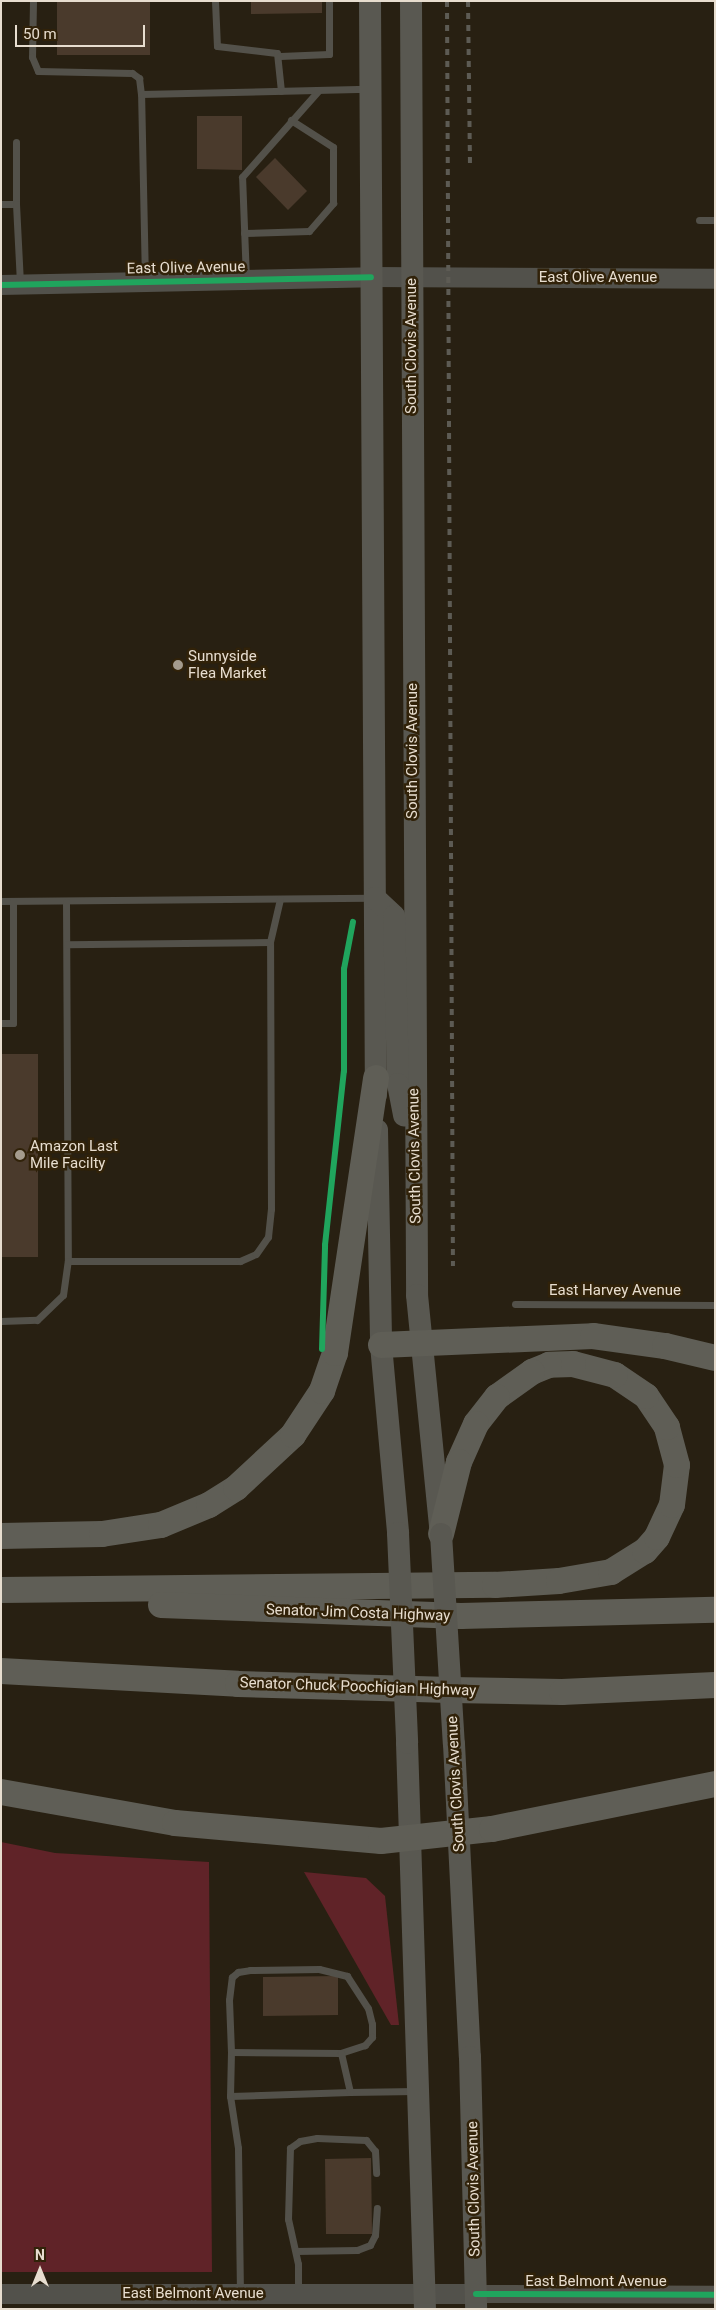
<!DOCTYPE html>
<style>
body{margin:0}
#map{position:relative;width:716px;height:2310px;overflow:hidden;background:#282012;font-family:Roboto,sans-serif}
div>[style]{position:absolute}
.green>*{inset:0;background:#602328}
.building>*{inset:0;background:#4a3a2c}
.service>*{height:7px;margin:-3.5px;padding:0 3.5px;transform-origin:3.5px;border-radius:3.5px;background:#53514a}
.tertiary>*{height:18px;margin:-9px;padding:0 9px;transform-origin:9px;border-radius:9px;background:#53514a}
.secondary>*{height:20px;margin:-10px;padding:0 10px;transform-origin:10px;border-radius:10px;background:#52514b}
.primary>*{height:22px;margin:-11px;padding:0 11px;transform-origin:11px;border-radius:11px;background:#595851}
.motorway>*{height:26px;margin:-13px;padding:0 13px;transform-origin:13px;border-radius:13px;background:#5f5e56}
.rail>*{height:4px;margin-top:-2px;transform-origin:0;background:repeating-linear-gradient(90deg,#5d5b54 0 6px,transparent 0 12px)}
.primary-bridge>*{height:22px;margin:-11px;padding:0 11px;transform-origin:11px;border-radius:11px;background:#595851}
.cycleway>*{height:6px;margin:-3px;padding:0 3px;transform-origin:3px;border-radius:3px;background:#20a55d}
.dots>*{width:14px;height:14px;translate:-50% -50%;box-sizing:border-box;border:2px solid #312209;border-radius:50%}
span{translate:-50% -50%;white-space:nowrap;text-align:center;line-height:1.15;-webkit-text-stroke:5px #312209;paint-order:stroke}
.street-label{font-size:15px;color:#e7ddcf}
.poi-label{font-size:15px;color:#e7ddcf}
.left{translate:0 -50%;text-align:left}
.frame{position:absolute;inset:0;border:2px solid #e7ddcf;pointer-events:none}
.north{position:absolute;left:15px;top:2245px;width:50px;height:50px;-webkit-text-stroke:4px #312209;paint-order:stroke;rotate:0deg;font-size:14px;font-weight:700;line-height:20px;text-align:center;color:#e7ddcf}
.north::after{content:'';display:block;margin:auto;width:18px;height:22px;background:#e7ddcf;clip-path:polygon(50% 0,100% 100%,50% 72%,0 100%)}
.scale{position:absolute;left:15px;top:25px;width:130px;height:22px;box-sizing:border-box;border:2px solid #e7ddcf;border-top:0;padding-left:6px;font-size:15px;line-height:18px;white-space:nowrap;color:#e7ddcf;-webkit-text-stroke:4px #312209;paint-order:stroke}
</style>
<div id="map">
<div class="green">
<div style="clip-path:polygon(1px 1842px,55px 1853px,209px 1862px,212px 2272px,1px 2272px)"></div>
<div style="clip-path:polygon(304px 1872px,366px 1878px,385px 1896px,399px 2025px,391px 2025px)"></div>
</div>
<div class="building">
<div style="clip-path:polygon(57px 1px,150px 1px,150px 55px,57px 55px)"></div>
<div style="clip-path:polygon(251px 1px,322px 1px,322px 13px,251px 14px)"></div>
<div style="clip-path:polygon(197px 116px,242px 116px,242px 170px,197px 169px)"></div>
<div style="clip-path:polygon(275px 158px,307px 191px,288px 210px,256px 177px)"></div>
<div style="clip-path:polygon(1px 1054px,38px 1054px,38px 1257px,1px 1257px)"></div>
<div style="clip-path:polygon(338px 1976px,338px 2015px,263px 2016px,263px 1977px)"></div>
<div style="clip-path:polygon(371px 2158px,372px 2234px,326px 2234px,325px 2159px)"></div>
</div>
<div class="service">
<div style="left:33px;top:1px;width:56px;rotate:91deg"></div>
<div style="left:32px;top:57px;width:15px;rotate:67deg"></div>
<div style="left:38px;top:71px;width:94px;rotate:1.2deg"></div>
<div style="left:132px;top:73px;width:9px;rotate:36deg"></div>
<div style="left:139px;top:78px;width:16px;rotate:83deg"></div>
<div style="left:215px;top:1px;width:45px;rotate:87.5deg"></div>
<div style="left:217px;top:46px;width:60px;rotate:6.7deg"></div>
<div style="left:277px;top:53px;width:38px;rotate:84deg"></div>
<div style="left:280px;top:56px;width:49px;rotate:-2.3deg"></div>
<div style="left:329px;top:54px;width:53px;rotate:-90deg"></div>
<div style="left:16px;top:142px;width:62px;rotate:90deg"></div>
<div style="left:1px;top:204px;width:15px"></div>
<div style="left:16px;top:204px;width:80px;rotate:87.1deg"></div>
<div style="left:699px;top:220px;width:16px"></div>
<div style="left:244px;top:233px;width:65px;rotate:-1.8deg"></div>
<div style="left:309px;top:231px;width:37px;rotate:-49deg"></div>
<div style="left:333px;top:203px;width:56px;rotate:-90deg"></div>
<div style="left:333px;top:147px;width:50px;rotate:-147.3deg"></div>
<div style="left:246px;top:279px;width:102px;rotate:-92.2deg"></div>
<div style="left:242px;top:177px;width:116px;rotate:-48.5deg"></div>
<div style="left:145px;top:281px;width:187px;rotate:-91.2deg"></div>
<div style="left:141px;top:94px;width:227px;rotate:-1.3deg"></div>
<div style="left:1px;top:901px;width:370px;rotate:-0.5deg"></div>
<div style="left:66px;top:902px;width:359px;rotate:89.7deg"></div>
<div style="left:68px;top:1261px;width:172px"></div>
<div style="left:240px;top:1261px;width:17px;rotate:-24deg"></div>
<div style="left:256px;top:1254px;width:21px;rotate:-55deg"></div>
<div style="left:268px;top:1237px;width:28px;rotate:-84deg"></div>
<div style="left:271px;top:1209px;width:267px;rotate:-90.2deg"></div>
<div style="left:270px;top:942px;width:203px;rotate:179.4deg"></div>
<div style="left:270px;top:942px;width:44px;rotate:-76.9deg"></div>
<div style="left:1px;top:1023px;width:12px"></div>
<div style="left:13px;top:1023px;width:122px;rotate:-90deg"></div>
<div style="left:515px;top:1304px;width:200px;rotate:0.3deg"></div>
<div style="left:1px;top:1321px;width:36px;rotate:-2deg"></div>
<div style="left:37px;top:1320px;width:36px;rotate:-44deg"></div>
<div style="left:63px;top:1295px;width:34px;rotate:-82deg"></div>
<div style="left:231px;top:2052px;width:52px;rotate:-92.2deg"></div>
<div style="left:229px;top:2000px;width:23px;rotate:-83deg"></div>
<div style="left:232px;top:1977px;width:8px;rotate:-40deg"></div>
<div style="left:238px;top:1972px;width:12px;rotate:-9deg"></div>
<div style="left:250px;top:1970px;width:69px;rotate:-0.8deg"></div>
<div style="left:319px;top:1969px;width:29px;rotate:14deg"></div>
<div style="left:347px;top:1976px;width:38px;rotate:57deg"></div>
<div style="left:368px;top:2008px;width:16px;rotate:76deg"></div>
<div style="left:372px;top:2024px;width:13px;rotate:90deg"></div>
<div style="left:372px;top:2037px;width:11px;rotate:131deg"></div>
<div style="left:365px;top:2045px;width:25px;rotate:162deg"></div>
<div style="left:230px;top:2096px;width:120px;rotate:-1.9deg"></div>
<div style="left:296px;top:2251px;width:61px;rotate:-0.9deg"></div>
<div style="left:357px;top:2250px;width:14px;rotate:-21deg"></div>
<div style="left:370px;top:2245px;width:11px;rotate:-63deg"></div>
<div style="left:375px;top:2235px;width:27px;rotate:-86deg"></div>
<div style="left:240px;top:2293px;width:145px;rotate:-90.8deg"></div>
<div style="left:238px;top:2148px;width:53px;rotate:-98.7deg"></div>
<div style="left:230px;top:2096px;width:44px;rotate:-88.7deg"></div>
<div style="left:231px;top:2052px;width:110px;rotate:0.5deg"></div>
<div style="left:341px;top:2053px;width:40px;rotate:77deg"></div>
<div style="left:350px;top:2092px;width:65px;rotate:-0.9deg"></div>
<div style="left:298px;top:2293px;width:29px;rotate:-90deg"></div>
<div style="left:298px;top:2264px;width:46px;rotate:-102.5deg"></div>
<div style="left:288px;top:2219px;width:71px;rotate:-88.4deg"></div>
<div style="left:290px;top:2148px;width:12px;rotate:-35deg"></div>
<div style="left:300px;top:2141px;width:17px;rotate:-10deg"></div>
<div style="left:317px;top:2138px;width:49px;rotate:2.3deg"></div>
<div style="left:366px;top:2140px;width:14px;rotate:51deg"></div>
<div style="left:375px;top:2151px;width:22px;rotate:87deg"></div>
</div>
<div class="tertiary">
<div style="left:476px;top:2294px;width:239px;rotate:0.2deg"></div>
</div>
<div class="secondary">
<div style="left:1px;top:285px;width:370px;rotate:-1.2deg"></div>
<div style="left:371px;top:277px;width:344px;rotate:0.3deg"></div>
<div style="left:1px;top:2294px;width:475px"></div>
</div>
<div class="primary">
<div style="left:370px;top:1px;width:1094px;rotate:89.69deg"></div>
<div style="left:411px;top:1px;width:1294px;rotate:89.73deg"></div>
<div style="left:417px;top:1295px;width:232px;rotate:84.3deg"></div>
<div style="left:375px;top:898px;width:26px;rotate:43deg"></div>
<div style="left:394px;top:916px;width:168px;rotate:88.6deg"></div>
<div style="left:398px;top:1084px;width:32px;rotate:79deg"></div>
<div style="left:377px;top:1130px;width:215px;rotate:88.9deg"></div>
<div style="left:381px;top:1345px;width:189px;rotate:84.8deg"></div>
<div style="left:407px;top:1743px;width:566px;rotate:88.18deg"></div>
<div style="left:454px;top:1744px;width:313px;rotate:87.1deg"></div>
<div style="left:470px;top:2057px;width:252px;rotate:88.6deg"></div>
</div>
<div class="motorway">
<div style="left:381px;top:1345px;width:212px;rotate:-2.4deg"></div>
<div style="left:593px;top:1336px;width:73px;rotate:7.9deg"></div>
<div style="left:665px;top:1346px;width:51px;rotate:13.5deg"></div>
<div style="left:1px;top:1536px;width:101px;rotate:-1.1deg"></div>
<div style="left:102px;top:1534px;width:60px;rotate:-8.7deg"></div>
<div style="left:161px;top:1525px;width:52px;rotate:-22.6deg"></div>
<div style="left:209px;top:1505px;width:32px;rotate:-32deg"></div>
<div style="left:236px;top:1488px;width:78px;rotate:-42.9deg"></div>
<div style="left:293px;top:1435px;width:53px;rotate:-56.6deg"></div>
<div style="left:322px;top:1391px;width:40px;rotate:-71.1deg"></div>
<div style="left:335px;top:1353px;width:278px;rotate:-81.5deg"></div>
<div style="left:1px;top:1590px;width:494px;rotate:-0.6deg"></div>
<div style="left:495px;top:1585px;width:64px;rotate:-3.6deg"></div>
<div style="left:559px;top:1581px;width:53px;rotate:-9.8deg"></div>
<div style="left:611px;top:1572px;width:40px;rotate:-32deg"></div>
<div style="left:645px;top:1551px;width:18px;rotate:-49deg"></div>
<div style="left:657px;top:1537px;width:35px;rotate:-65deg"></div>
<div style="left:672px;top:1505px;width:40px;rotate:-82.9deg"></div>
<div style="left:677px;top:1465px;width:39px;rotate:-105deg"></div>
<div style="left:667px;top:1427px;width:37px;rotate:-124deg"></div>
<div style="left:646px;top:1396px;width:37px;rotate:-146deg"></div>
<div style="left:615px;top:1375px;width:43px;rotate:-165.3deg"></div>
<div style="left:573px;top:1364px;width:24px;rotate:178deg"></div>
<div style="left:549px;top:1365px;width:18px;rotate:158deg"></div>
<div style="left:532px;top:1372px;width:43px;rotate:144.5deg"></div>
<div style="left:497px;top:1397px;width:34px;rotate:128deg"></div>
<div style="left:476px;top:1424px;width:42px;rotate:114.1deg"></div>
<div style="left:459px;top:1462px;width:74px;rotate:104deg"></div>
<div style="left:161px;top:1605px;width:300px;rotate:2.1deg"></div>
<div style="left:461px;top:1616px;width:254px;rotate:-1.4deg"></div>
<div style="left:1px;top:1671px;width:237px;rotate:3.1deg"></div>
<div style="left:238px;top:1684px;width:213px;rotate:1.6deg"></div>
<div style="left:451px;top:1690px;width:111px;rotate:1deg"></div>
<div style="left:562px;top:1692px;width:153px;rotate:-2.6deg"></div>
<div style="left:1px;top:1792px;width:177px;rotate:10.1deg"></div>
<div style="left:175px;top:1823px;width:207px;rotate:5deg"></div>
<div style="left:381px;top:1841px;width:112px;rotate:-6.2deg"></div>
<div style="left:492px;top:1829px;width:227px;rotate:-11.4deg"></div>
</div>
<div class="rail">
<div style="left:447px;top:1px;width:1265px;rotate:89.73deg"></div>
<div style="left:468px;top:1px;width:168px;rotate:89.3deg"></div>
</div>
<div class="primary-bridge">
<div style="left:398px;top:1533px;width:210px;rotate:87.5deg"></div>
<div style="left:441px;top:1534px;width:210px;rotate:86.5deg"></div>
</div>
<div class="cycleway">
<div style="left:1px;top:285px;width:370px;rotate:-1.2deg"></div>
<div style="left:322px;top:1349px;width:104px;rotate:-88.3deg"></div>
<div style="left:325px;top:1245px;width:175px;rotate:-83.8deg"></div>
<div style="left:344px;top:1071px;width:102px;rotate:-90deg"></div>
<div style="left:344px;top:969px;width:48px;rotate:-79.2deg"></div>
<div style="left:476px;top:2294px;width:239px;rotate:0.2deg"></div>
</div>
<div class="dots">
<div style="left:178px;top:665px;background:#a49b8d"></div>
<div style="left:20px;top:1155px;background:#a49b8d"></div>
</div>
<div class="street-label">
<span style="left:186px;top:268px;rotate:-1deg">East Olive Avenue</span>
<span style="left:598px;top:278px">East Olive Avenue</span>
<span style="left:412px;top:346px;rotate:-90deg">South Clovis Avenue</span>
<span style="left:413px;top:751px;rotate:-90deg">South Clovis Avenue</span>
<span style="left:415px;top:1156px;rotate:-91deg">South Clovis Avenue</span>
<span style="left:615px;top:1291px">East Harvey Avenue</span>
<span style="left:358px;top:1613px;rotate:2deg">Senator Jim Costa Highway</span>
<span style="left:358px;top:1687px;rotate:2deg">Senator Chuck Poochigian Highway</span>
<span style="left:456px;top:1784px;rotate:-93deg">South Clovis Avenue</span>
<span style="left:474px;top:2189px;rotate:-91deg">South Clovis Avenue</span>
<span style="left:596px;top:2282px">East Belmont Avenue</span>
<span style="left:193px;top:2294px">East Belmont Avenue</span>
</div>
<div class="poi-label">
<span class="left" style="left:188px;top:665px">Sunnyside<br>Flea Market</span>
<span class="left" style="left:30px;top:1155px">Amazon Last<br>Mile Facilty</span>
</div>
<div class="frame"></div>
<div class="north">N</div>
<div class="scale">50 m</div>
</div>
